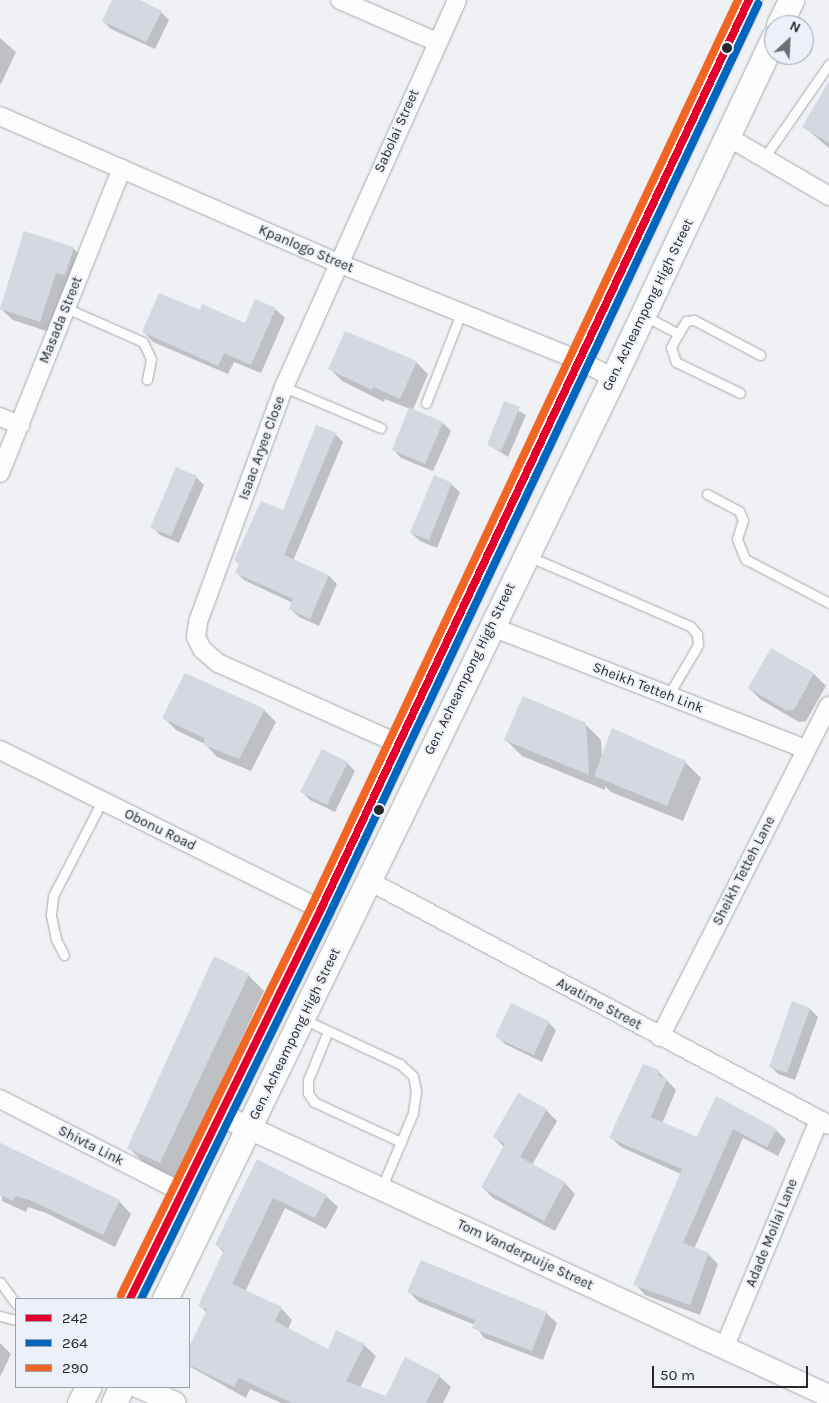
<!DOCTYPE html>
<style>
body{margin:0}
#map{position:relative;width:829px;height:1403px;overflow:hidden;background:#eff1f5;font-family:Karla,sans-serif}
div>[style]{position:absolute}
.shadow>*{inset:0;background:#0003}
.building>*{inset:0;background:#d4d8e1}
.roads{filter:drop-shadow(0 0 1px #a8a9ac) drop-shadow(0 0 1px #a8a9ac)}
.service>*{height:9px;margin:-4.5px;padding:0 4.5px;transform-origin:4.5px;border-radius:4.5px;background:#fdfdfe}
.minor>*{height:18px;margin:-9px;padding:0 9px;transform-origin:9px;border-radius:9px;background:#fdfdfe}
.tertiary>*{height:22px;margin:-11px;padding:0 11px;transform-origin:11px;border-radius:11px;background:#fdfdfe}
.secondary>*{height:25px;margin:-12.5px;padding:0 12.5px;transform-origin:12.5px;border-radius:12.5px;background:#fdfdfe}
.bus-1>*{height:8px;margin:-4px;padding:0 4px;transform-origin:4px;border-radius:4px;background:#e4002b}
.bus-2>*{height:8px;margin:-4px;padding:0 4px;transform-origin:4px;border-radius:4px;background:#0065bd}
.bus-3>*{height:8px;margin:-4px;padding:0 4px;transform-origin:4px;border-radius:4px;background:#f26522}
.dots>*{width:14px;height:14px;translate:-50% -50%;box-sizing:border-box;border:2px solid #ecf0f8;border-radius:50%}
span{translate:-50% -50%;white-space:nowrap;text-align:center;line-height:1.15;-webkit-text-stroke:4px #ecf0f8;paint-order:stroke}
.street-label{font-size:14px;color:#27282b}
.legend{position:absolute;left:15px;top:1298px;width:175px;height:90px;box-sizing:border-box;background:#ecf0f8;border:1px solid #9da0a6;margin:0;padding:6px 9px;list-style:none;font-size:15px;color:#27282b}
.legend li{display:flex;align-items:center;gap:10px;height:25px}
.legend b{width:25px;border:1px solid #9da0a6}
.north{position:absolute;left:764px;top:15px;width:50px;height:50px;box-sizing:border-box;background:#ecf0f8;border:1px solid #9da0a6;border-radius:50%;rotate:25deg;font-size:14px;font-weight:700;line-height:20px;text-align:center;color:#27282b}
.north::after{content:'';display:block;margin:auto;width:18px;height:22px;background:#6d6e72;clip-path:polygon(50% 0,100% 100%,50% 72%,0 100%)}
.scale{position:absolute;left:652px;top:1366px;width:156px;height:22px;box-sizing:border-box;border:2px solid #27282b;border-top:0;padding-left:6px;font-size:15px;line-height:18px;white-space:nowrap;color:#27282b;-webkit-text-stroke:4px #ecf0f8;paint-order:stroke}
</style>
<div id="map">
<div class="shadow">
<div style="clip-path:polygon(113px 0,137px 0,161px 12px,169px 20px,155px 49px,111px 29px,103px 21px)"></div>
<div style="clip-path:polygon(0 38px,16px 52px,1px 84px,0 83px)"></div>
<div style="clip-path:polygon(829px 83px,829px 148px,804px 127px)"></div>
<div style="clip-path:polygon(73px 248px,85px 260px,52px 333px,13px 320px,0 308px)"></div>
<div style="clip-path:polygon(275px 309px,285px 318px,261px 373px,234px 362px,228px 374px,153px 342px,144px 332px,200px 312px,246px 324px)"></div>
<div style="clip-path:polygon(416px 362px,428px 374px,413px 410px,443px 423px,451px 431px,433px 471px,401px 458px,393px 449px,410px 409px,385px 399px,384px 402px,342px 381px,330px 369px)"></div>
<div style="clip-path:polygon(505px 403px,526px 415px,508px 457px,489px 445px)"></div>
<div style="clip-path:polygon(335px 434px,343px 442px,293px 561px,329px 576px,337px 584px,319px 626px,299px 617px,291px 609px,293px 603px,244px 580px,236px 572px,284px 512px)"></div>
<div style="clip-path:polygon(196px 477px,204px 485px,179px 543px,160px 535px,152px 527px)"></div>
<div style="clip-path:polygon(451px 484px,460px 492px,437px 548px,420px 541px,411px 533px)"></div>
<div style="clip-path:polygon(771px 650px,814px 674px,826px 686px,806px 721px,799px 722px,761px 700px,749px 688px)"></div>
<div style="clip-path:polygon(264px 710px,276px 722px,251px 771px,217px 757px,205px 744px,176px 730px,164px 718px)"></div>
<div style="clip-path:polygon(585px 724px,601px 740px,602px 757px,685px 762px,701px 778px,683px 821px,611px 792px,605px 786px,605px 790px,522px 756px,506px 740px)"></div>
<div style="clip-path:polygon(347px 763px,355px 771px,335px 812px,310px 800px,302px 792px)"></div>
<div style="clip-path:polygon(248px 975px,264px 991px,176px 1178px,144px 1163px,128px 1147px)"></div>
<div style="clip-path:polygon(793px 1003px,810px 1009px,818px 1017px,795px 1080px,778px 1074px,770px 1066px)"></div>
<div style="clip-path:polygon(511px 1005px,548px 1022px,556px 1030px,542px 1062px,505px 1044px,497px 1036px)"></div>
<div style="clip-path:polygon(659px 1072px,676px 1090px,662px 1124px,697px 1138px,716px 1097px,776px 1130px,786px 1140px,778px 1156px,743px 1138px,694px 1249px,708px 1254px,718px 1264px,700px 1315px,645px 1295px,635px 1284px,681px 1174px,621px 1147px,610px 1137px)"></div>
<div style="clip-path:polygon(546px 1110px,557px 1121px,532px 1165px,565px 1183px,575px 1194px,555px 1231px,493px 1198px,482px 1187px,504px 1147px,495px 1137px)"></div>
<div style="clip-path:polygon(0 1143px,119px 1201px,131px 1214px,115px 1247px,46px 1213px,28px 1207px,26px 1212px,2px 1201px)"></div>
<div style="clip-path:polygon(258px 1161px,326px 1196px,338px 1207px,326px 1229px,285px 1208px,245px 1292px,281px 1308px,292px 1320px,288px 1329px,329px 1351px,364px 1345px,376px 1356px,360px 1388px,387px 1397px,439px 1376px,451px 1387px,443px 1403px,281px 1403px,250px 1389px,246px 1398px,189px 1366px,189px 1350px,207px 1313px,200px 1306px,224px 1253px,217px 1245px)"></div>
<div style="clip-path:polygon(409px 1292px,546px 1313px,557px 1323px,543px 1360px,484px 1338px,475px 1325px,419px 1302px)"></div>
<div style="clip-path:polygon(0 1343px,11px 1354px,0 1377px)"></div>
</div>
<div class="building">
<div style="clip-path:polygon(112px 0,140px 0,162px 11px,146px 42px,102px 21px)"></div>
<div style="clip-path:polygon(829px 81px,829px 143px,802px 127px)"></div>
<div style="clip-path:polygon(24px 231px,74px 247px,65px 275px,56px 273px,40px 322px,0 309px)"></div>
<div style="clip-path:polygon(159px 293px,200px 310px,202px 304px,245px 323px,255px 299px,276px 308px,251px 365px,224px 353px,218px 366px,142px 332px)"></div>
<div style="clip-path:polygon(345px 331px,417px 361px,400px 399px,373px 387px,372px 390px,328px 369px)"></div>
<div style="clip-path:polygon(504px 401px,520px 407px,501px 451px,487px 445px)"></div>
<div style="clip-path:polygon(409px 407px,443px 422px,425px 464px,392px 450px)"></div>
<div style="clip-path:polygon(316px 425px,336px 433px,284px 555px,329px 575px,310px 619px,289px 609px,293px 599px,235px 573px,239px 564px,234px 560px,261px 501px,283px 510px)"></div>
<div style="clip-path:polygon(176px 467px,197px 476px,171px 536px,150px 528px)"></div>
<div style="clip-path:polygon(434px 475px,452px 483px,429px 540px,410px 533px)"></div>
<div style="clip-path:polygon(771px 648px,814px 673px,794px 710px,786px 710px,748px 688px)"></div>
<div style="clip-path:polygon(185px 673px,265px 709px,239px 759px,204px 745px,204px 738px,162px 718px)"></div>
<div style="clip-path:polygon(523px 696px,586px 723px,589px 775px,504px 740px)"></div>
<div style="clip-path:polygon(612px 728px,686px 761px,667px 806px,594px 776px)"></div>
<div style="clip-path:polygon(322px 749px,348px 762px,327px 805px,300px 792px)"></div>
<div style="clip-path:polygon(214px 956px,249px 974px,160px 1163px,127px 1148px)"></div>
<div style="clip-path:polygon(792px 1001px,810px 1008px,787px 1073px,769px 1067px)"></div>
<div style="clip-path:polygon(511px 1003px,549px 1021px,534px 1055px,495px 1037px)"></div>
<div style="clip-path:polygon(643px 1064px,659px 1070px,658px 1075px,667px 1079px,651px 1117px,697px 1137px,716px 1096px,777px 1129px,767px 1147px,733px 1129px,683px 1243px,709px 1253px,690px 1305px,633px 1285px,682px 1169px,609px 1138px)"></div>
<div style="clip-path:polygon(518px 1093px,547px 1109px,520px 1157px,565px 1182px,544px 1221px,481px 1187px,505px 1144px,493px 1137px)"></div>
<div style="clip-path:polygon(0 1143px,120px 1200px,103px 1235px,32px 1201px,16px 1196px,13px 1201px,0 1195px)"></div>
<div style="clip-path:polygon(257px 1159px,327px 1195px,315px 1218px,273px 1198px,232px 1284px,282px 1307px,275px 1321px,328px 1349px,336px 1330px,365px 1344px,346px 1381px,386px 1396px,405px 1357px,440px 1375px,426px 1403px,292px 1403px,239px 1378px,234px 1387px,189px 1365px,189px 1347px,207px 1310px,198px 1306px,224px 1250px,215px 1245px)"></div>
<div style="clip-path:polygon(421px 1260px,547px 1312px,532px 1351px,472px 1328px,475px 1320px,407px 1292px)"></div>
</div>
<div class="roads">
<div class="service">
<div style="left:764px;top:158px;width:114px;rotate:-55.3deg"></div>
<div style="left:66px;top:308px;width:84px;rotate:23.8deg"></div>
<div style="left:143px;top:342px;width:19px;rotate:65deg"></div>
<div style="left:151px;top:359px;width:21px;rotate:101deg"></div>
<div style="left:643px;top:315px;width:40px;rotate:28deg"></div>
<div style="left:678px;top:334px;width:15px;rotate:118deg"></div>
<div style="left:671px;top:347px;width:16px;rotate:72deg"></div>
<div style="left:676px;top:362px;width:71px;rotate:25.8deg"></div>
<div style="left:678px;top:334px;width:15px;rotate:-58deg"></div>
<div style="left:686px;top:321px;width:8px;rotate:-7deg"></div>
<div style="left:694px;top:320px;width:75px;rotate:27.9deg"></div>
<div style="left:284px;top:387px;width:105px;rotate:22.9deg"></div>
<div style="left:426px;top:403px;width:97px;rotate:-68.7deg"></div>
<div style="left:707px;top:494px;width:36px;rotate:28deg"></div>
<div style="left:739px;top:511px;width:10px;rotate:66deg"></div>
<div style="left:743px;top:520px;width:20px;rotate:108deg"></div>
<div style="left:737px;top:539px;width:22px;rotate:68deg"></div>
<div style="left:745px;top:559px;width:95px;rotate:27.6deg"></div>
<div style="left:528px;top:556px;width:176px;rotate:23.4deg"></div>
<div style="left:690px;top:626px;width:11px;rotate:49deg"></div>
<div style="left:697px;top:634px;width:11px;rotate:85deg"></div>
<div style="left:698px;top:645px;width:59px;rotate:120.5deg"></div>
<div style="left:64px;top:955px;width:18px;rotate:-117deg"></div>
<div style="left:56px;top:939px;width:25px;rotate:-102deg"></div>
<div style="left:51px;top:915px;width:19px;rotate:-84deg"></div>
<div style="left:53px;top:896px;width:107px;rotate:-62.7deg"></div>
<div style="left:303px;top:1019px;width:107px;rotate:24.9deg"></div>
<div style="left:400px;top:1064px;width:18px;rotate:43deg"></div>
<div style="left:413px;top:1076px;width:15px;rotate:79deg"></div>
<div style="left:416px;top:1091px;width:22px;rotate:98deg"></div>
<div style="left:413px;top:1113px;width:82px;rotate:112.8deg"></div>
<div style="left:328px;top:1031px;width:53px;rotate:112.2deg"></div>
<div style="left:308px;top:1080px;width:13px;rotate:90deg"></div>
<div style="left:308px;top:1093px;width:11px;rotate:56deg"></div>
<div style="left:314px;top:1102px;width:96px;rotate:24.7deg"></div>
<div style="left:0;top:1282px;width:27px;rotate:54deg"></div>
<div style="left:0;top:1316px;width:16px;rotate:14deg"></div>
</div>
<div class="minor">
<div style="left:340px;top:0;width:106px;rotate:23.4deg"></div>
<div style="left:0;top:116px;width:369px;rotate:23.5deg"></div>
<div style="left:338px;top:263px;width:262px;rotate:22deg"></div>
<div style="left:581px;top:361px;width:36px;rotate:28deg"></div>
<div style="left:728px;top:137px;width:117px;rotate:30.3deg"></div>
<div style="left:0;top:417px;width:22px;rotate:22deg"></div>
<div style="left:0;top:473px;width:328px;rotate:-68.2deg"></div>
<div style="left:490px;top:626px;width:339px;rotate:21.3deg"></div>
<div style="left:399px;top:744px;width:198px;rotate:-155.9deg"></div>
<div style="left:218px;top:663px;width:21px;rotate:-139deg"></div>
<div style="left:202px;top:649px;width:13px;rotate:-117deg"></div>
<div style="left:196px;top:637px;width:15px;rotate:-82deg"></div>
<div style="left:198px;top:622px;width:250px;rotate:-69.9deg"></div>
<div style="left:284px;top:387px;width:424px;rotate:-65.9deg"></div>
<div style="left:0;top:750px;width:358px;rotate:26.4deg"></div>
<div style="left:369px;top:881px;width:521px;rotate:27.94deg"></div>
<div style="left:660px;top:1037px;width:372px;rotate:-63deg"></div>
<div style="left:0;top:1099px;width:204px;rotate:27.1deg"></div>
<div style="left:725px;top:1346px;width:245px;rotate:-67.4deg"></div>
</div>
<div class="tertiary">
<div style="left:221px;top:1115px;width:670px;rotate:24.81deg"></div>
<div style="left:139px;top:1387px;width:39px;rotate:24deg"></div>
</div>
<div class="secondary">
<div style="left:779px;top:25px;width:28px;rotate:-64deg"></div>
<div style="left:130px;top:1299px;width:434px;rotate:-63.9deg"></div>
<div style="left:321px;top:909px;width:1005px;rotate:-64.79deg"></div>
<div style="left:165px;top:1299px;width:1024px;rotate:-64.06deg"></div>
<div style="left:613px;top:378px;width:377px;rotate:-64.7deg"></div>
<div style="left:80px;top:1403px;width:18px;rotate:-63deg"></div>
<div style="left:114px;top:1403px;width:17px;rotate:-66deg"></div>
</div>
</div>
<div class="bus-1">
<div style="left:130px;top:1299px;width:434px;rotate:-63.9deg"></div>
<div style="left:321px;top:909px;width:1005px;rotate:-64.79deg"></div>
</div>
<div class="bus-2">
<div style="left:141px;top:1299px;width:430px;rotate:-63.9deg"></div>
<div style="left:330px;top:913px;width:1005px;rotate:-64.79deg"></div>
</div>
<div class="bus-3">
<div style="left:121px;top:1295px;width:434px;rotate:-63.9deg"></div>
<div style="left:312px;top:905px;width:1000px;rotate:-64.79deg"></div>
</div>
<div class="dots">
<div style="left:727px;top:48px;background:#27282b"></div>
<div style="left:379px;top:810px;background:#27282b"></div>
</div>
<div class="street-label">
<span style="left:397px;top:131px;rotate:-66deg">Sabolai Street</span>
<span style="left:306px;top:249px;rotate:23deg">Kpanlogo Street</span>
<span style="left:648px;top:305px;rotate:-64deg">Gen. Acheampong High Street</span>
<span style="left:61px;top:320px;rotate:-68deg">Masada Street</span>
<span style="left:262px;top:448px;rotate:-70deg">Isaac Aryee Close</span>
<span style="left:470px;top:669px;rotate:-64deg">Gen. Acheampong High Street</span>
<span style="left:648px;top:688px;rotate:21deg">Sheikh Tetteh Link</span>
<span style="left:160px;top:830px;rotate:26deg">Obonu Road</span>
<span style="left:744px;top:871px;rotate:-63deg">Sheikh Tetteh Lane</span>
<span style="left:599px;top:1004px;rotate:28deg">Avatime Street</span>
<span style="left:295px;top:1034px;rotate:-64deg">Gen. Acheampong High Street</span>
<span style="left:91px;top:1146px;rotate:27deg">Shivta Link</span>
<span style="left:772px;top:1233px;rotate:-68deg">Adade Moilai Lane</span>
<span style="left:525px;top:1255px;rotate:25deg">Tom Vanderpuije Street</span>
</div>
<ul class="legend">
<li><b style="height:6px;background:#e4002b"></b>242</li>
<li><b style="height:6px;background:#0065bd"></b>264</li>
<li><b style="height:6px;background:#f26522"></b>290</li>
</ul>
<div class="north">N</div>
<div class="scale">50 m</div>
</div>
